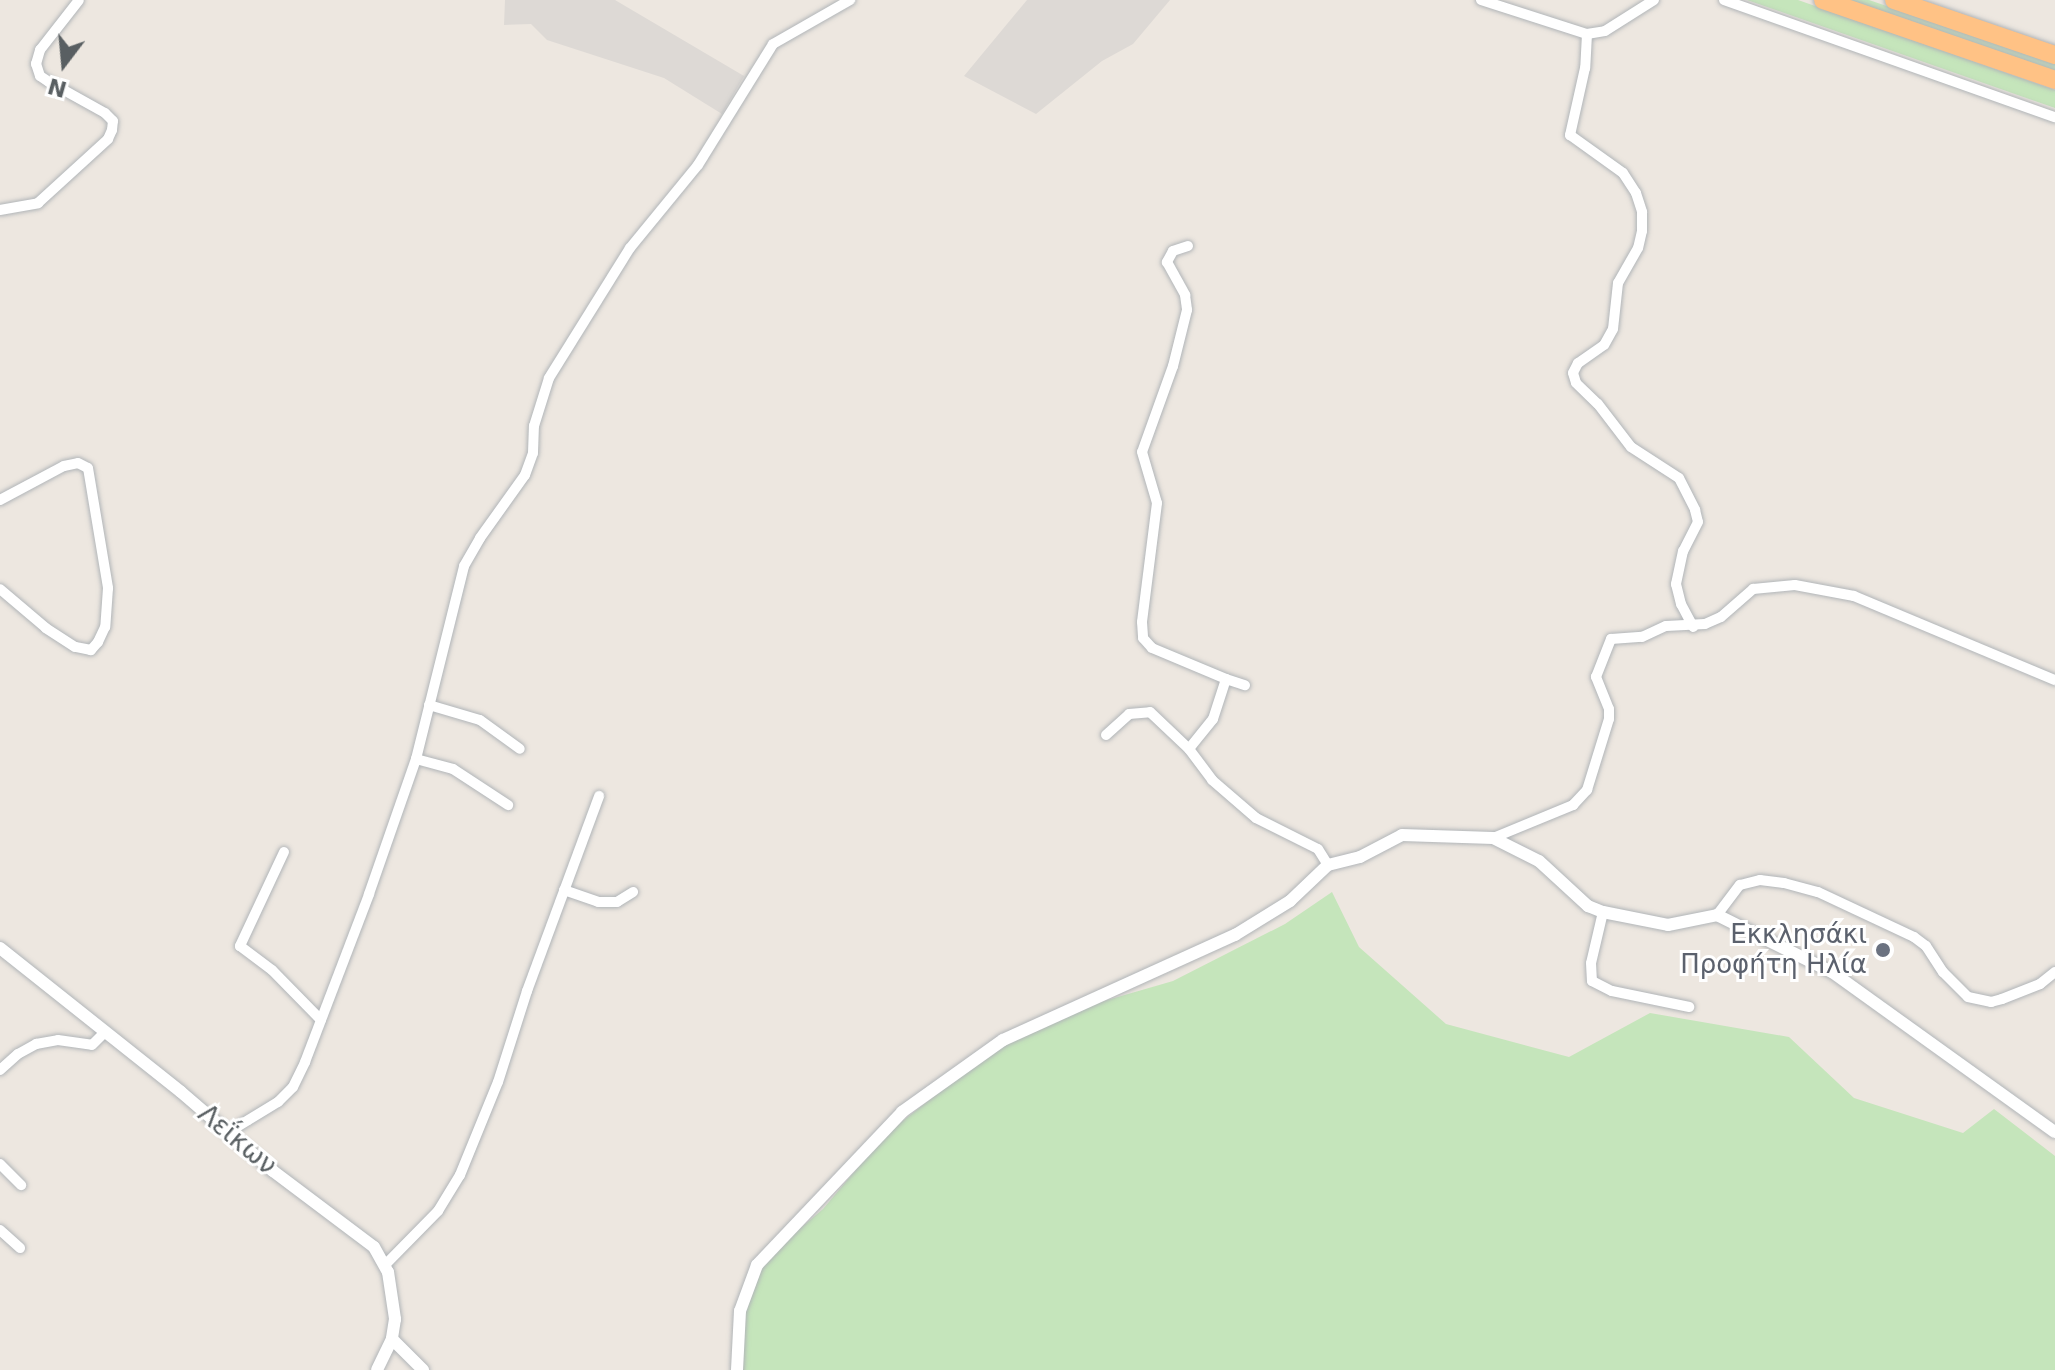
<!DOCTYPE html>
<meta charset="utf-8">
<style>
body{margin:0}
#map{position:relative;width:2055px;height:1370px;overflow:hidden;background:#ede7e0;font-family:"DejaVu Sans",sans-serif}
div>[style]{position:absolute}
.industrial>*{inset:0;background:#ddd9d5}
.green>*{inset:0;background:#c5e5bb}
.roads{filter:drop-shadow(0 0 2px #b1b5b8) drop-shadow(0 0 2px #b1b5b8)}
.minor>*{height:10px;margin:-5px;padding:0 5px;transform-origin:5px;border-radius:5px;background:#fff}
.tertiary>*{height:12px;margin:-6px;padding:0 6px;transform-origin:6px;border-radius:6px;background:#fff}
.motorway>*{height:18px;margin:-9px;padding:0 9px;transform-origin:9px;border-radius:9px;background:#ffc285}
.dots>*{width:22px;height:22px;translate:-50% -50%;box-sizing:border-box;border:4px solid #fff;border-radius:50%}
span{translate:-50% -50%;white-space:nowrap;text-align:center;line-height:1.15;-webkit-text-stroke:6px #fff;paint-order:stroke}
.worship-label{font-size:26px;color:#5b616d}
.right{translate:-100% -50%;text-align:right}
.street-label{font-size:26px;color:#595f62}
.north{position:absolute;left:24px;top:24px;width:80px;height:80px;-webkit-text-stroke:6px #fff;paint-order:stroke;rotate:196deg;font-size:22px;font-weight:700;line-height:32px;text-align:center;color:#595f62}
.north::after{content:'';display:block;margin:auto;width:28px;height:36px;background:#595f62;clip-path:polygon(50% 0,100% 100%,50% 72%,0 100%)}
</style>
<div id="map">
<div class="industrial">
<div style="clip-path:polygon(505px 0,615px 0,744px 76px,722px 114px,664px 78px,547px 40px,531px 24px,504px 25px)"></div>
<div style="clip-path:polygon(1027px 0,1170px 0,1133px 44px,1102px 61px,1036px 114px,964px 76px)"></div>
</div>
<div class="green">
<div style="clip-path:polygon(1747px 0,1798px 0,2055px 90px,2055px 108px)"></div>
<div style="clip-path:polygon(1850px 0,1869px 0,2055px 64px,2055px 71px)"></div>
<div style="clip-path:polygon(1332px 892px,1359px 947px,1446px 1024px,1569px 1057px,1650px 1013px,1789px 1037px,1854px 1098px,1963px 1133px,1994px 1109px,2055px 1156px,2055px 1370px,736px 1370px,740px 1316px,762px 1261px,823px 1209px,886px 1134px,974px 1065px,1014px 1040px,1097px 1003px,1173px 981px,1285px 924px)"></div>
</div>
<div class="roads">
<div class="minor">
<div style="left:1481px;top:0;width:111px;rotate:17.8deg"></div>
<div style="left:1587px;top:34px;width:18px;rotate:-9deg"></div>
<div style="left:1605px;top:31px;width:58px;rotate:-32.3deg"></div>
<div style="left:1724px;top:0;width:351px;rotate:19.5deg"></div>
<div style="left:1587px;top:34px;width:34px;rotate:93deg"></div>
<div style="left:1585px;top:68px;width:69px;rotate:102.6deg"></div>
<div style="left:1570px;top:135px;width:65px;rotate:35.6deg"></div>
<div style="left:1623px;top:173px;width:24px;rotate:57deg"></div>
<div style="left:1636px;top:193px;width:20px;rotate:72deg"></div>
<div style="left:1642px;top:212px;width:19px;rotate:90deg"></div>
<div style="left:1642px;top:231px;width:17px;rotate:103deg"></div>
<div style="left:1638px;top:248px;width:40px;rotate:119.7deg"></div>
<div style="left:1618px;top:283px;width:46px;rotate:96.2deg"></div>
<div style="left:1613px;top:329px;width:18px;rotate:119deg"></div>
<div style="left:1604px;top:345px;width:32px;rotate:145deg"></div>
<div style="left:1578px;top:363px;width:11px;rotate:117deg"></div>
<div style="left:1573px;top:373px;width:10px;rotate:73deg"></div>
<div style="left:1576px;top:383px;width:30px;rotate:44deg"></div>
<div style="left:1598px;top:404px;width:54px;rotate:52.5deg"></div>
<div style="left:1631px;top:447px;width:57px;rotate:32.9deg"></div>
<div style="left:1679px;top:478px;width:36px;rotate:63deg"></div>
<div style="left:1695px;top:510px;width:12px;rotate:76deg"></div>
<div style="left:1698px;top:522px;width:33px;rotate:117deg"></div>
<div style="left:1683px;top:551px;width:34px;rotate:102deg"></div>
<div style="left:1676px;top:584px;width:21px;rotate:76deg"></div>
<div style="left:1681px;top:604px;width:26px;rotate:62deg"></div>
<div style="left:0;top:210px;width:39px;rotate:-10deg"></div>
<div style="left:38px;top:203px;width:95px;rotate:-42.4deg"></div>
<div style="left:108px;top:139px;width:10px;rotate:-66deg"></div>
<div style="left:112px;top:130px;width:9px;rotate:-84deg"></div>
<div style="left:113px;top:121px;width:11px;rotate:-135deg"></div>
<div style="left:105px;top:113px;width:64px;rotate:-151deg"></div>
<div style="left:49px;top:82px;width:11px;rotate:-146deg"></div>
<div style="left:40px;top:76px;width:13px;rotate:-108deg"></div>
<div style="left:36px;top:64px;width:15px;rotate:-74deg"></div>
<div style="left:40px;top:50px;width:63px;rotate:-52deg"></div>
<div style="left:1188px;top:246px;width:16px;rotate:162deg"></div>
<div style="left:1173px;top:251px;width:13px;rotate:119deg"></div>
<div style="left:1167px;top:262px;width:38px;rotate:61deg"></div>
<div style="left:1185px;top:295px;width:15px;rotate:82deg"></div>
<div style="left:1187px;top:310px;width:58px;rotate:104deg"></div>
<div style="left:1173px;top:366px;width:91px;rotate:109.8deg"></div>
<div style="left:1142px;top:452px;width:53px;rotate:73.6deg"></div>
<div style="left:1157px;top:503px;width:120px;rotate:97.2deg"></div>
<div style="left:1142px;top:622px;width:16px;rotate:86deg"></div>
<div style="left:1143px;top:638px;width:13px;rotate:48deg"></div>
<div style="left:1152px;top:648px;width:80px;rotate:22.7deg"></div>
<div style="left:1226px;top:679px;width:42px;rotate:108deg"></div>
<div style="left:1213px;top:719px;width:38px;rotate:129deg"></div>
<div style="left:0;top:500px;width:72px;rotate:-28deg"></div>
<div style="left:64px;top:466px;width:14px;rotate:-12deg"></div>
<div style="left:78px;top:463px;width:11px;rotate:27deg"></div>
<div style="left:88px;top:468px;width:122px;rotate:80.5deg"></div>
<div style="left:108px;top:588px;width:39px;rotate:94deg"></div>
<div style="left:105px;top:627px;width:17px;rotate:115deg"></div>
<div style="left:98px;top:642px;width:11px;rotate:131deg"></div>
<div style="left:91px;top:650px;width:16px;rotate:-169deg"></div>
<div style="left:75px;top:647px;width:35px;rotate:-147deg"></div>
<div style="left:46px;top:628px;width:60px;rotate:-139.7deg"></div>
<div style="left:1226px;top:679px;width:20px;rotate:18deg"></div>
<div style="left:429px;top:705px;width:53px;rotate:16.4deg"></div>
<div style="left:480px;top:720px;width:49px;rotate:35.9deg"></div>
<div style="left:1106px;top:735px;width:31px;rotate:-42deg"></div>
<div style="left:1129px;top:714px;width:21px;rotate:-5deg"></div>
<div style="left:1150px;top:712px;width:54px;rotate:43.5deg"></div>
<div style="left:1189px;top:749px;width:39px;rotate:53deg"></div>
<div style="left:1212px;top:780px;width:58px;rotate:40.8deg"></div>
<div style="left:1256px;top:818px;width:69px;rotate:26.6deg"></div>
<div style="left:1318px;top:849px;width:19px;rotate:58deg"></div>
<div style="left:416px;top:759px;width:38px;rotate:15deg"></div>
<div style="left:453px;top:769px;width:66px;rotate:33.2deg"></div>
<div style="left:1493px;top:838px;width:87px;rotate:-22.4deg"></div>
<div style="left:1573px;top:805px;width:21px;rotate:-47deg"></div>
<div style="left:1587px;top:790px;width:74px;rotate:-72.8deg"></div>
<div style="left:1609px;top:719px;width:10px;rotate:-90deg"></div>
<div style="left:1609px;top:709px;width:35px;rotate:-112deg"></div>
<div style="left:1596px;top:677px;width:41px;rotate:-68.5deg"></div>
<div style="left:1611px;top:639px;width:31px;rotate:-4deg"></div>
<div style="left:1642px;top:637px;width:26px;rotate:-25deg"></div>
<div style="left:1666px;top:626px;width:39px;rotate:-3deg"></div>
<div style="left:1705px;top:624px;width:17px;rotate:-24deg"></div>
<div style="left:1721px;top:617px;width:43px;rotate:-41.2deg"></div>
<div style="left:1753px;top:589px;width:42px;rotate:-5.4deg"></div>
<div style="left:1795px;top:585px;width:60px;rotate:10.6deg"></div>
<div style="left:1854px;top:596px;width:218px;rotate:22.7deg"></div>
<div style="left:284px;top:852px;width:104px;rotate:115.1deg"></div>
<div style="left:240px;top:946px;width:40px;rotate:37deg"></div>
<div style="left:272px;top:970px;width:70px;rotate:45.6deg"></div>
<div style="left:564px;top:890px;width:36px;rotate:19deg"></div>
<div style="left:598px;top:902px;width:19px"></div>
<div style="left:617px;top:902px;width:19px;rotate:-32deg"></div>
<div style="left:1603px;top:912px;width:52px;rotate:103.2deg"></div>
<div style="left:1591px;top:963px;width:18px;rotate:87deg"></div>
<div style="left:1592px;top:981px;width:22px;rotate:27deg"></div>
<div style="left:1612px;top:991px;width:79px;rotate:11.7deg"></div>
<div style="left:1717px;top:915px;width:38px;rotate:-53deg"></div>
<div style="left:1740px;top:885px;width:21px;rotate:-14deg"></div>
<div style="left:1760px;top:880px;width:24px;rotate:7deg"></div>
<div style="left:1784px;top:883px;width:35px;rotate:15deg"></div>
<div style="left:1818px;top:892px;width:106px;rotate:25.1deg"></div>
<div style="left:1914px;top:937px;width:15px;rotate:37deg"></div>
<div style="left:1926px;top:946px;width:31px;rotate:57deg"></div>
<div style="left:1943px;top:972px;width:35px;rotate:45deg"></div>
<div style="left:1968px;top:997px;width:24px;rotate:12deg"></div>
<div style="left:1991px;top:1002px;width:11px;rotate:-15deg"></div>
<div style="left:2002px;top:999px;width:41px;rotate:-21.5deg"></div>
<div style="left:2040px;top:984px;width:19px;rotate:-39deg"></div>
<div style="left:0;top:1070px;width:24px;rotate:-42deg"></div>
<div style="left:18px;top:1054px;width:21px;rotate:-29deg"></div>
<div style="left:36px;top:1044px;width:22px;rotate:-10deg"></div>
<div style="left:58px;top:1040px;width:34px;rotate:8deg"></div>
<div style="left:92px;top:1045px;width:18px;rotate:-45deg"></div>
<div style="left:227px;top:1133px;width:60px;rotate:-31.3deg"></div>
<div style="left:278px;top:1102px;width:21px;rotate:-45deg"></div>
<div style="left:293px;top:1087px;width:28px;rotate:-64deg"></div>
<div style="left:305px;top:1062px;width:180px;rotate:-69.1deg"></div>
<div style="left:369px;top:894px;width:143px;rotate:-70.8deg"></div>
<div style="left:416px;top:759px;width:199px;rotate:-76deg"></div>
<div style="left:464px;top:566px;width:32px;rotate:-60deg"></div>
<div style="left:480px;top:538px;width:77px;rotate:-54.5deg"></div>
<div style="left:525px;top:475px;width:23px;rotate:-70deg"></div>
<div style="left:533px;top:453px;width:27px;rotate:-88deg"></div>
<div style="left:534px;top:426px;width:50px;rotate:-72.6deg"></div>
<div style="left:549px;top:378px;width:153px;rotate:-58.1deg"></div>
<div style="left:630px;top:248px;width:107px;rotate:-50.7deg"></div>
<div style="left:698px;top:165px;width:142px;rotate:-58.2deg"></div>
<div style="left:773px;top:44px;width:89px;rotate:-29.7deg"></div>
<div style="left:0;top:1164px;width:30px;rotate:45deg"></div>
<div style="left:0;top:1230px;width:27px;rotate:42deg"></div>
<div style="left:385px;top:1265px;width:76px;rotate:-45.5deg"></div>
<div style="left:438px;top:1211px;width:42px;rotate:-58.6deg"></div>
<div style="left:460px;top:1175px;width:100px;rotate:-67.8deg"></div>
<div style="left:498px;top:1082px;width:96px;rotate:-72.3deg"></div>
<div style="left:527px;top:991px;width:208px;rotate:-69.7deg"></div>
</div>
<div class="tertiary">
<div style="left:0;top:948px;width:231px;rotate:38.5deg"></div>
<div style="left:181px;top:1092px;width:121px;rotate:40.7deg"></div>
<div style="left:273px;top:1171px;width:126px;rotate:37deg"></div>
<div style="left:374px;top:1247px;width:29px;rotate:61deg"></div>
<div style="left:388px;top:1272px;width:48px;rotate:81.5deg"></div>
<div style="left:395px;top:1319px;width:20px;rotate:99deg"></div>
<div style="left:392px;top:1339px;width:34px;rotate:116deg"></div>
<div style="left:392px;top:1339px;width:44px;rotate:45deg"></div>
<div style="left:737px;top:1370px;width:59px;rotate:-87.1deg"></div>
<div style="left:740px;top:1311px;width:49px;rotate:-69.7deg"></div>
<div style="left:757px;top:1265px;width:211px;rotate:-46.5deg"></div>
<div style="left:902px;top:1112px;width:124px;rotate:-35.5deg"></div>
<div style="left:1003px;top:1040px;width:255px;rotate:-24.4deg"></div>
<div style="left:1235px;top:935px;width:65px;rotate:-31.7deg"></div>
<div style="left:1290px;top:901px;width:52px;rotate:-43.5deg"></div>
<div style="left:1328px;top:865px;width:33px;rotate:-14deg"></div>
<div style="left:1360px;top:857px;width:47px;rotate:-27.6deg"></div>
<div style="left:1402px;top:835px;width:91px;rotate:1.9deg"></div>
<div style="left:1493px;top:838px;width:51px;rotate:26.6deg"></div>
<div style="left:1539px;top:861px;width:67px;rotate:42.6deg"></div>
<div style="left:1588px;top:906px;width:16px;rotate:22deg"></div>
<div style="left:1603px;top:912px;width:66px;rotate:11.3deg"></div>
<div style="left:1668px;top:925px;width:50px;rotate:-11.5deg"></div>
<div style="left:1717px;top:915px;width:128px;rotate:26.4deg"></div>
<div style="left:1832px;top:972px;width:274px;rotate:35.7deg"></div>
</div>
<div class="motorway">
<div style="left:1823px;top:0;width:245px;rotate:19deg"></div>
<div style="left:1894px;top:0;width:170px;rotate:18.9deg"></div>
</div>
</div>
<div class="dots">
<div style="left:1883px;top:950px;background:#6b7280"></div>
</div>
<div class="worship-label">
<span class="right" style="left:1867px;top:950px">Εκκλησάκι<br>Προφήτη Ηλία</span>
</div>
<div class="street-label">
<span style="left:237px;top:1140px;rotate:40deg">Λεΐκων</span>
</div>
<div class="north">N</div>
</div>
